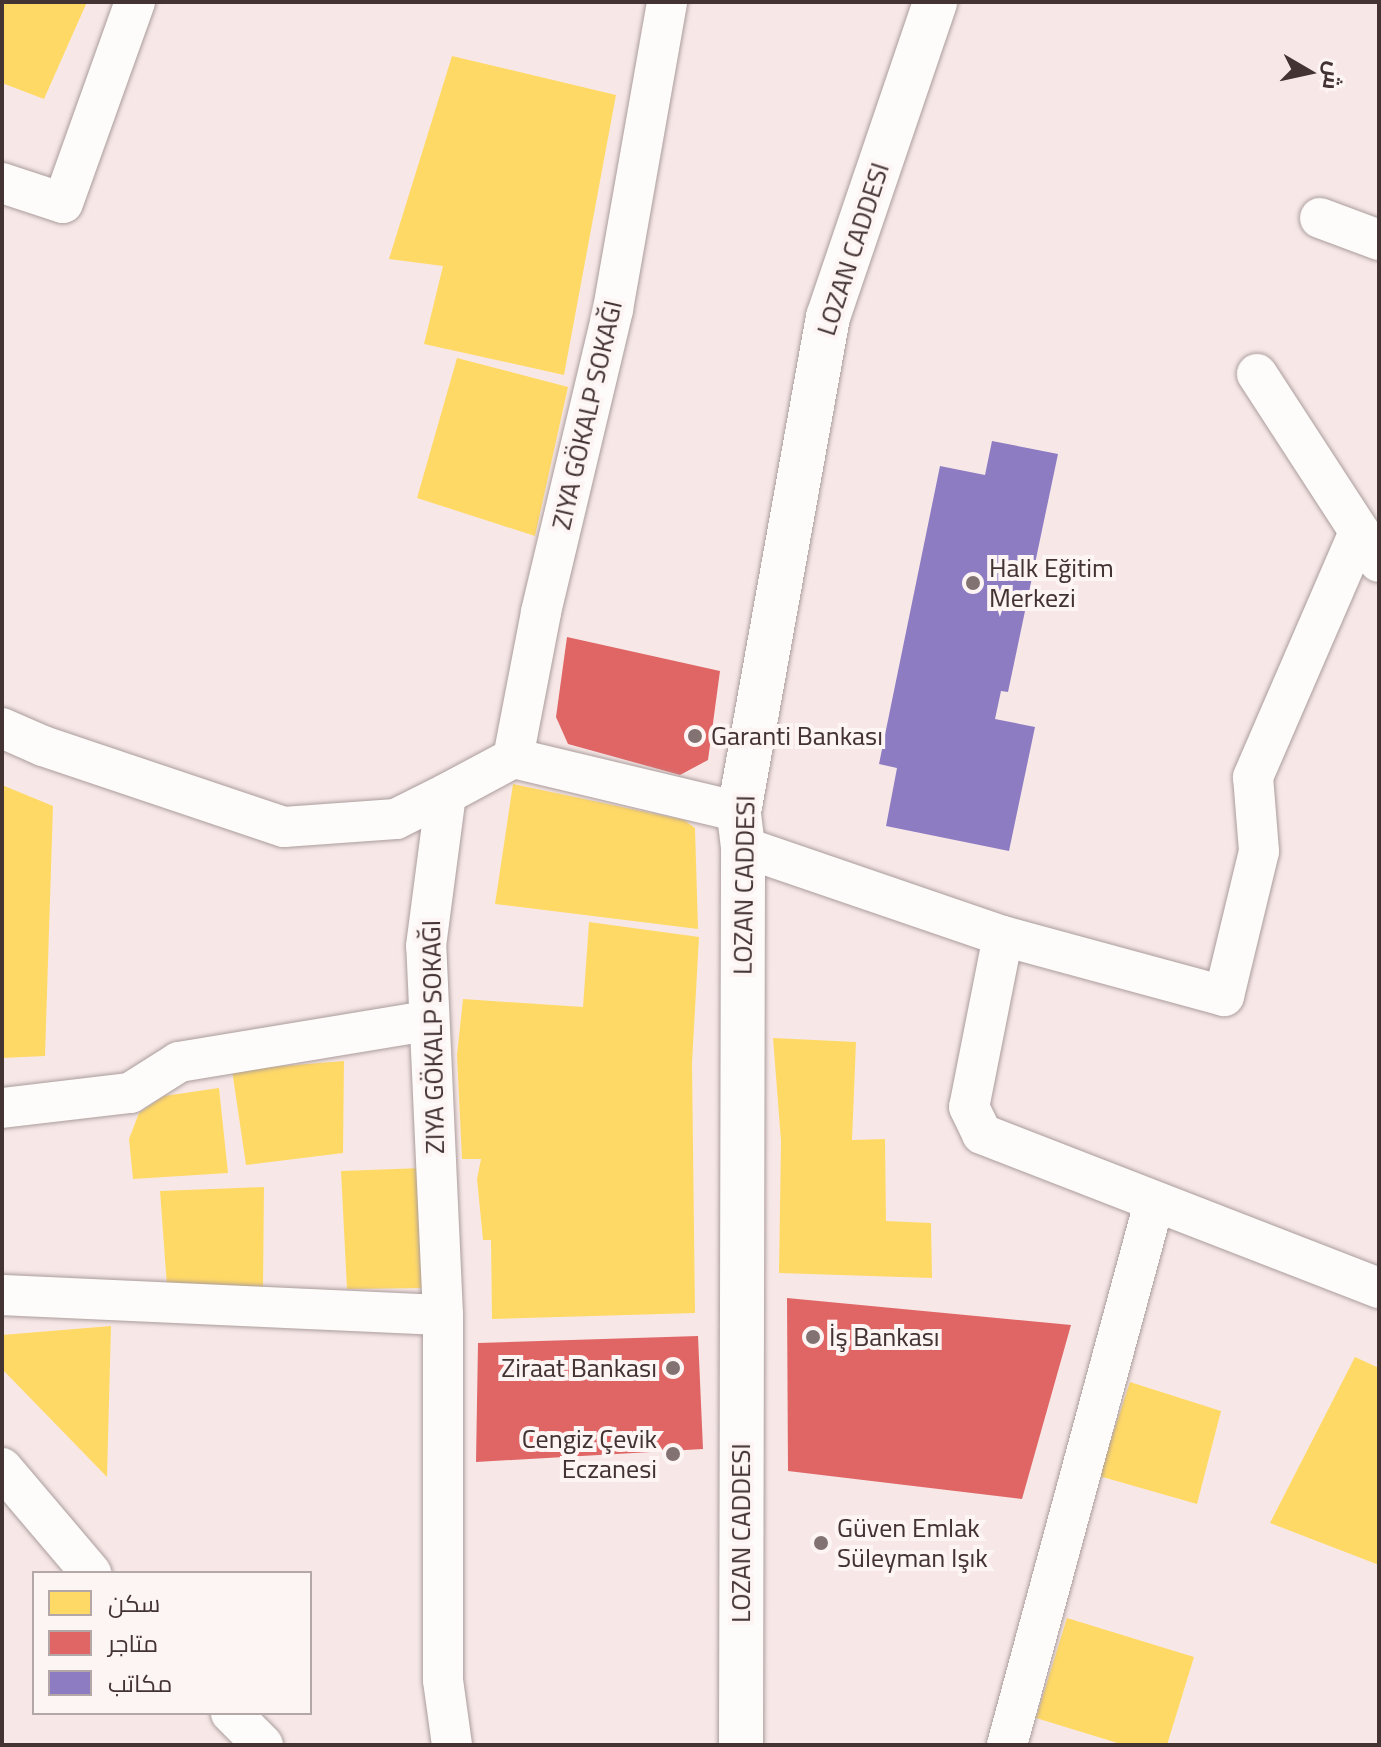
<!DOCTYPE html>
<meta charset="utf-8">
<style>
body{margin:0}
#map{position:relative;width:1381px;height:1747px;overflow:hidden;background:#f7e8e7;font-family:Georgia,Cairo,serif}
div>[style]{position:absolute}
.homes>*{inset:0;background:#ffd966}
.shops>*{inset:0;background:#e06666}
.offices>*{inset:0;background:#8e7cc3}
.roads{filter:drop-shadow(0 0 2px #ab9d9d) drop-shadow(0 0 2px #ab9d9d)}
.minor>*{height:40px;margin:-20px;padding:0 20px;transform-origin:20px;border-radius:20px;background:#fefcfb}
.secondary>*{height:44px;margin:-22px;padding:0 22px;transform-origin:22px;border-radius:22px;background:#fefcfb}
.dots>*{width:22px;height:22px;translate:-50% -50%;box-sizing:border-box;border:4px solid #fdf4f4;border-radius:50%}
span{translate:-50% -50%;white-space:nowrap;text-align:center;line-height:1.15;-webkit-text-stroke:8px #fdf4f4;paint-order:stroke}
.street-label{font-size:26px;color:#433}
.poi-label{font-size:26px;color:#433}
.left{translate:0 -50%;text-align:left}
.right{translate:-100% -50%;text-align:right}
.frame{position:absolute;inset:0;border:4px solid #433;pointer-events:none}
.legend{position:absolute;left:32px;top:1571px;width:280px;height:144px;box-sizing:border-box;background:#fdf4f4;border:2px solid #b3a7a7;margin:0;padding:10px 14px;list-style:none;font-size:24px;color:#433}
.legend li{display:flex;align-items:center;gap:16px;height:40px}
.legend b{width:40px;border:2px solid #b3a7a7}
.north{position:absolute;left:1269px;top:32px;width:80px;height:80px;-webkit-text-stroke:6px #fdf4f4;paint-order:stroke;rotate:99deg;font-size:22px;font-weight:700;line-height:32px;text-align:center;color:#433}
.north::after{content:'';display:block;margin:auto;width:28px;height:36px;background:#433;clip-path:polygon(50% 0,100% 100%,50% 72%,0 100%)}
</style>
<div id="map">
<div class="homes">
<div style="clip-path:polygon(5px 2px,87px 2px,44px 99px,2px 83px,2px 13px)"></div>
<div style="clip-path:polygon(452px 56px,616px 95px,564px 375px,424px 344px,443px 266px,389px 259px)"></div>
<div style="clip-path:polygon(457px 358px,568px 387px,535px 536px,417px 498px)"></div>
<div style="clip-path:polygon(513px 784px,684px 820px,695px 828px,698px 929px,495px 904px)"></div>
<div style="clip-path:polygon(2px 785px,53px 806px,45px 1056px,2px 1058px)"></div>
<div style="clip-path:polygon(589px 922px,699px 937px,692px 1063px,695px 1313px,492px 1319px,491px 1240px,483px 1240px,477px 1179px,481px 1159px,462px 1159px,457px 1055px,463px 999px,583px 1007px)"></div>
<div style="clip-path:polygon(773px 1038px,856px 1042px,852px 1140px,885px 1139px,886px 1221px,931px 1223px,932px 1278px,779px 1273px,781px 1141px)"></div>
<div style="clip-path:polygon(344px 1061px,343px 1153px,246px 1165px,232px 1070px)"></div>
<div style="clip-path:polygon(219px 1088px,228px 1173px,133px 1179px,129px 1139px,139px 1113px,164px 1096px)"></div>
<div style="clip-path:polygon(422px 1168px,425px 1288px,347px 1289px,341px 1171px)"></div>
<div style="clip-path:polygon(264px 1187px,263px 1288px,167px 1286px,160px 1191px)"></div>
<div style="clip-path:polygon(111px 1326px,107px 1477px,2px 1369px,2px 1335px)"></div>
<div style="clip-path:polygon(1355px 1357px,1379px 1368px,1379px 1565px,1270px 1523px)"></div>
<div style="clip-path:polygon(1130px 1382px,1221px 1411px,1197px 1504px,1099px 1476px)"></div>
<div style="clip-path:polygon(1067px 1618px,1194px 1657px,1167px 1745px,1124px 1745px,1036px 1718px)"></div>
</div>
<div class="shops">
<div style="clip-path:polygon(567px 637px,720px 671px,708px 760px,680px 775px,568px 744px,556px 717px)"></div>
<div style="clip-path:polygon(787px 1298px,1071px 1325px,1022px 1499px,788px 1471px)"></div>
<div style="clip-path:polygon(698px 1336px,703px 1449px,476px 1462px,478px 1343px)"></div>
</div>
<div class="offices">
<div style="clip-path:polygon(992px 441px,1058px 454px,1008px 692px,1001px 691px,995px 719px,1035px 727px,1009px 851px,886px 826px,897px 768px,879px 764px,940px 466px,985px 475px)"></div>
</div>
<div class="roads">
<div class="minor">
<div style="left:2px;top:183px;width:64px;rotate:18.2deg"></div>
<div style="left:63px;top:203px;width:214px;rotate:-70.3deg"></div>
<div style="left:1320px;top:218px;width:63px;rotate:20.4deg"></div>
<div style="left:1257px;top:374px;width:224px;rotate:57deg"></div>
<div style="left:2px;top:728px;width:45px;rotate:23.7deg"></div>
<div style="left:43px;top:746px;width:254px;rotate:18.6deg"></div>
<div style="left:284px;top:827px;width:112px;rotate:-4.1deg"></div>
<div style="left:396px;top:819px;width:56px;rotate:-26.6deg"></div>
<div style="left:513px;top:758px;width:232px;rotate:13.4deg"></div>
<div style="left:743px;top:847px;width:275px;rotate:18.9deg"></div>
<div style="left:1003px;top:936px;width:229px;rotate:15.2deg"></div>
<div style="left:1224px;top:996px;width:149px;rotate:-76.4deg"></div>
<div style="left:1259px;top:851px;width:74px;rotate:-94.6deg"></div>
<div style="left:1253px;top:777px;width:267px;rotate:-66.6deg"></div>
<div style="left:1003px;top:936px;width:174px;rotate:101.2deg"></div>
<div style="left:969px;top:1107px;width:30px;rotate:64deg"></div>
<div style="left:982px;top:1134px;width:426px;rotate:21.2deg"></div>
<div style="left:2px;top:1108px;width:129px;rotate:-6.7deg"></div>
<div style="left:130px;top:1093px;width:58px;rotate:-32.3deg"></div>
<div style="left:179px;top:1062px;width:251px;rotate:-9.4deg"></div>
<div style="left:2px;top:1295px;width:441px;rotate:2.6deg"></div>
<div style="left:2px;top:1468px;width:138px;rotate:49.7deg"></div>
<div style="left:231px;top:1713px;width:45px;rotate:45deg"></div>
<div style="left:452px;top:1745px;width:66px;rotate:-97.9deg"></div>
<div style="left:443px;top:1680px;width:365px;rotate:-90deg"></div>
<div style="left:443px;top:1315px;width:369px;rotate:-92.6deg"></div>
<div style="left:426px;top:946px;width:153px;rotate:-82.5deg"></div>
<div style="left:446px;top:794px;width:76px;rotate:-28.2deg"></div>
<div style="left:513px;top:758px;width:149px;rotate:-79.1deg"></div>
<div style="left:541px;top:612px;width:311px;rotate:-76.6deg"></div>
<div style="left:613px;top:309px;width:312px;rotate:-80deg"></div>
<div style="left:1007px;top:1745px;width:562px;rotate:-74.83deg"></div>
</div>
<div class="secondary">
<div style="left:741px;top:1745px;width:898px;rotate:-89.87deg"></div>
<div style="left:743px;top:847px;width:35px;rotate:-97deg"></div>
<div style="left:739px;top:812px;width:503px;rotate:-79.81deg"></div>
<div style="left:828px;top:317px;width:333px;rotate:-71.2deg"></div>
</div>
</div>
<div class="dots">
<div style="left:973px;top:583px;background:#837272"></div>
<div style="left:695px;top:736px;background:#837272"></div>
<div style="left:813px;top:1337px;background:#837272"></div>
<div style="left:673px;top:1368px;background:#837272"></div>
<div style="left:673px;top:1454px;background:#837272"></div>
<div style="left:821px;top:1543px;background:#837272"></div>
</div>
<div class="street-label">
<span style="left:853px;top:249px;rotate:-72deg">LOZAN CADDESI</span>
<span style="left:587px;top:415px;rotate:-77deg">ZIYA GÖKALP SOKAĞI</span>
<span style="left:744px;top:885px;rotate:-89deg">LOZAN CADDESI</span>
<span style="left:433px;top:1037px;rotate:-91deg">ZIYA GÖKALP SOKAĞI</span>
<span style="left:741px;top:1533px;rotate:-90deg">LOZAN CADDESI</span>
</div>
<div class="poi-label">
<span class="left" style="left:989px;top:583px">Halk Eğitim<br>Merkezi</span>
<span class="left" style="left:711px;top:736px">Garanti Bankası</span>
<span class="left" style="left:829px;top:1337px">İş Bankası</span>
<span class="right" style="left:657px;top:1368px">Ziraat Bankası</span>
<span class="right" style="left:657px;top:1454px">Cengiz Çevik<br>Eczanesi</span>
<span class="left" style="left:837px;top:1543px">Güven Emlak<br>Süleyman Işık</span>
</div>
<div class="frame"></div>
<ul class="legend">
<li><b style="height:22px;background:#ffd966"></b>سكن</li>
<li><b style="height:22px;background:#e06666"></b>متاجر</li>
<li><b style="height:22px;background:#8e7cc3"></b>مكاتب</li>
</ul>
<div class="north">ش</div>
</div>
